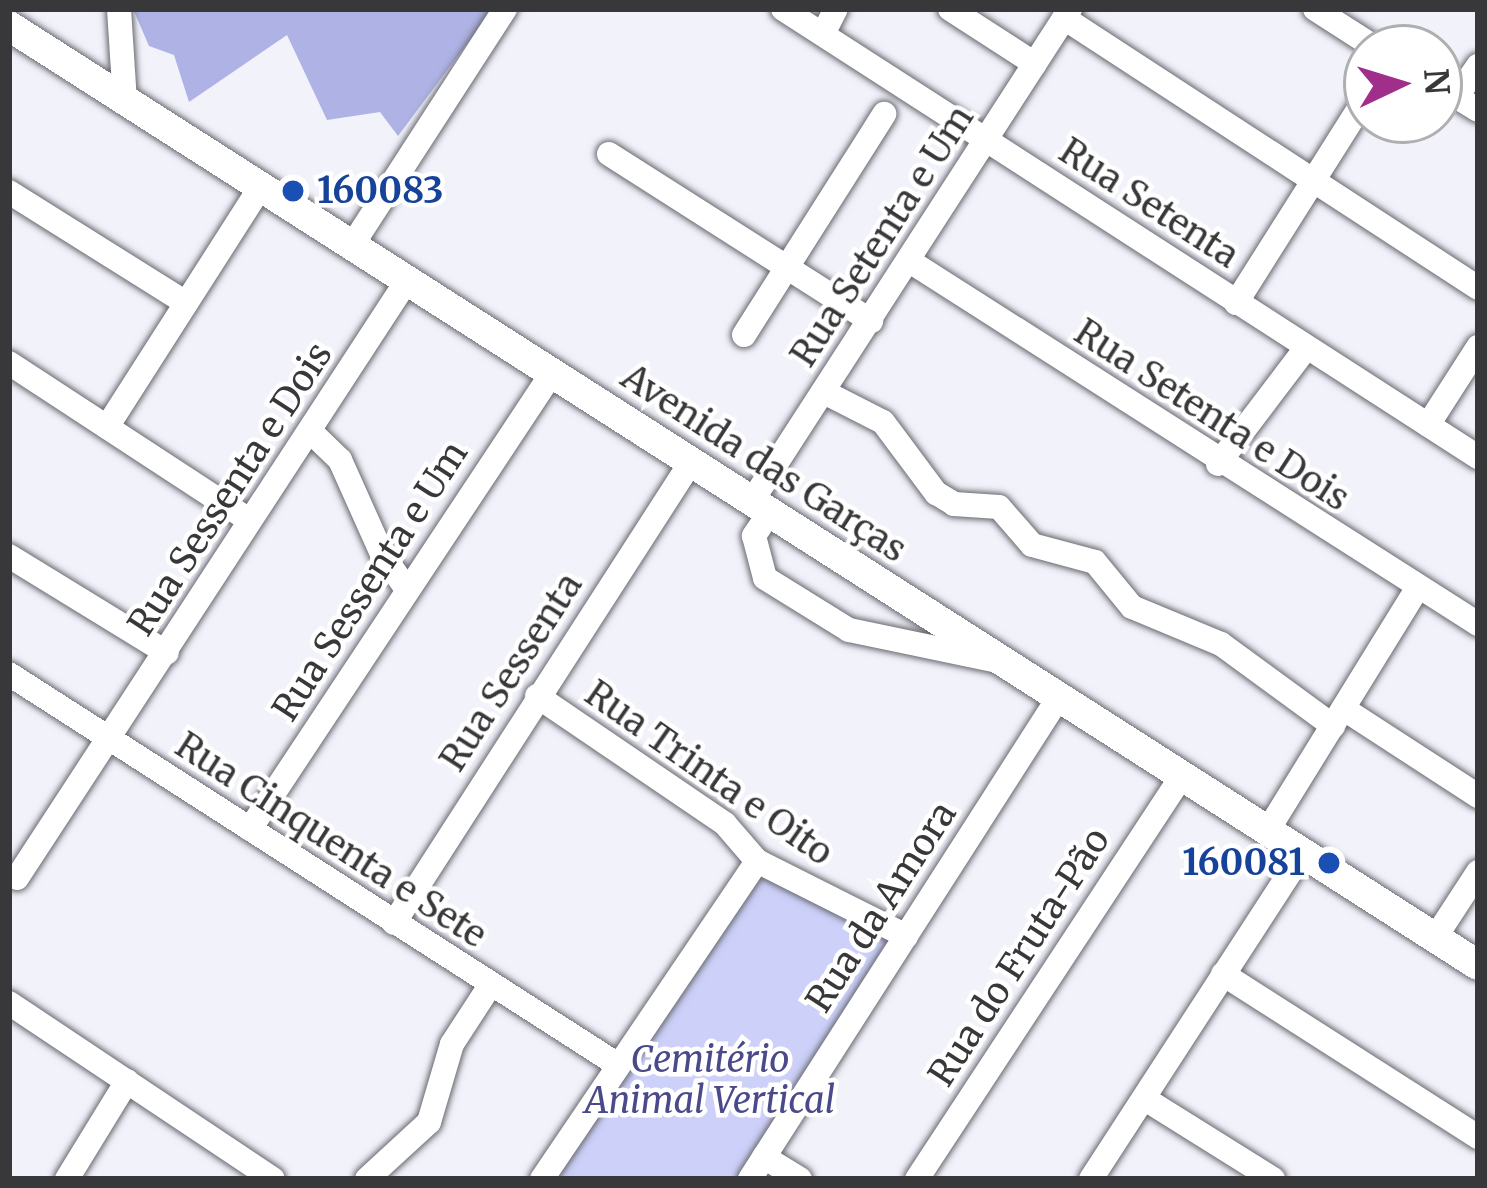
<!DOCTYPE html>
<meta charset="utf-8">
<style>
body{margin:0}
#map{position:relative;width:1487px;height:1188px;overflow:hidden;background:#f1f2fa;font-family:Merriweather,serif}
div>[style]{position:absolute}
.green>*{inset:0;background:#cdd1fa}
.forest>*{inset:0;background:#aeb2e5}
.roads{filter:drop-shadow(0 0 3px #696a71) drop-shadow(0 0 3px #696a71)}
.minor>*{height:24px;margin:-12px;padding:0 12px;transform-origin:12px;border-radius:12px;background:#fff}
.major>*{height:30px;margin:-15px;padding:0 15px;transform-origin:15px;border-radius:15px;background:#fff}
.dots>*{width:33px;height:33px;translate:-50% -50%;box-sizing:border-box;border:6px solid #fff;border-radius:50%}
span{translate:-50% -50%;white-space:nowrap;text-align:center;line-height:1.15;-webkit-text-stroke:9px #fff;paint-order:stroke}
.transit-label{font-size:36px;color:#164399;font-weight:700}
.left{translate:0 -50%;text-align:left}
.right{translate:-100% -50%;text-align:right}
.street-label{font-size:36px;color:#38383b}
.park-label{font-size:36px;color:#4a4a8a;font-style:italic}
.frame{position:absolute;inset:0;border:12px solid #38383b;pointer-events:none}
.north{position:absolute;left:1343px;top:24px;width:120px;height:120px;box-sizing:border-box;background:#fff;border:3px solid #afafb1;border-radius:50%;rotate:86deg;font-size:33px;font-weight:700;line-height:48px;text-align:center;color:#38383b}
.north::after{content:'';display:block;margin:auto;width:42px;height:54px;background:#a02f8c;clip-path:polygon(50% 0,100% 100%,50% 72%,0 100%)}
</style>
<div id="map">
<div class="green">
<div style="clip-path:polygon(757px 861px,906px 936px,750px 1179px,542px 1179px)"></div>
</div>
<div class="forest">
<div style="clip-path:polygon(133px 9px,493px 9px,398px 136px,380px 112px,327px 120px,287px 35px,189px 102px,174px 55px,149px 46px)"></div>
</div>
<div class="roads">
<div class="minor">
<div style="left:119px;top:9px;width:94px;rotate:86.3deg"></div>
<div style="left:783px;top:9px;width:827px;rotate:32.81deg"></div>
<div style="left:950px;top:9px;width:101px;rotate:32.9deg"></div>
<div style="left:1315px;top:9px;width:72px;rotate:32.6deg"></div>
<div style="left:1064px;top:18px;width:494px;rotate:33.1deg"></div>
<div style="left:823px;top:34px;width:28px;rotate:-63deg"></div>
<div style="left:1439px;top:86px;width:46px;rotate:31.6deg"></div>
<div style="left:1457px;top:96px;width:37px;rotate:-55deg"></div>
<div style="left:609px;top:154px;width:311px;rotate:32.5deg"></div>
<div style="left:9px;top:192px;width:209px;rotate:32.1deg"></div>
<div style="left:353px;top:244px;width:280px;rotate:-57.1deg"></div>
<div style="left:911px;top:262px;width:673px;rotate:32.56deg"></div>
<div style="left:1236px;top:303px;width:245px;rotate:-57.7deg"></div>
<div style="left:744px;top:335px;width:262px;rotate:-57.6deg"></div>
<div style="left:9px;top:363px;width:287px;rotate:33.2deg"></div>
<div style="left:824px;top:392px;width:66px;rotate:27deg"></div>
<div style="left:883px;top:422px;width:89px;rotate:53.3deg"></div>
<div style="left:936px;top:493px;width:21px;rotate:31deg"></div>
<div style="left:954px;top:504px;width:45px;rotate:3.8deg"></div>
<div style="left:999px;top:507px;width:50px;rotate:49deg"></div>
<div style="left:1032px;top:545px;width:65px;rotate:15.1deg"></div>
<div style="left:1095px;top:562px;width:58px;rotate:50.6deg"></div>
<div style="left:1132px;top:607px;width:96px;rotate:22.6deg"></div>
<div style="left:1221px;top:644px;width:139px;rotate:36.2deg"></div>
<div style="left:1428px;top:425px;width:93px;rotate:-57.3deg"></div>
<div style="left:107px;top:427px;width:286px;rotate:-57.4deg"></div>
<div style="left:310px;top:431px;width:42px;rotate:44deg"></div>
<div style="left:340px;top:460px;width:103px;rotate:65.9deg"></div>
<div style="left:382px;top:554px;width:42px;rotate:54.8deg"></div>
<div style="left:1218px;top:464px;width:146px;rotate:-52.8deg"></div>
<div style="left:752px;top:501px;width:586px;rotate:-57.12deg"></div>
<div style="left:770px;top:512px;width:29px;rotate:124deg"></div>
<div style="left:754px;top:536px;width:43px;rotate:75.3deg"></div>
<div style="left:765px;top:578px;width:99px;rotate:31.8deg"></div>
<div style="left:849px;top:630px;width:156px;rotate:11.8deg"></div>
<div style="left:9px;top:556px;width:185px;rotate:31.5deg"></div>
<div style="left:9px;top:674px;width:720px;rotate:32.7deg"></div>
<div style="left:537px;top:696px;width:227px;rotate:34.2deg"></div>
<div style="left:725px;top:824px;width:49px;rotate:49.1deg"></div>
<div style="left:757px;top:861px;width:167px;rotate:26.7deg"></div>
<div style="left:1344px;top:709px;width:160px;rotate:33deg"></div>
<div style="left:250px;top:829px;width:547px;rotate:-56.48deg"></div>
<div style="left:1268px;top:830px;width:286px;rotate:-58.3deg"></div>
<div style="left:17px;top:878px;width:715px;rotate:-56.87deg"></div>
<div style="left:394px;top:923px;width:548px;rotate:-57.21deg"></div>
<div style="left:1435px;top:938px;width:79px;rotate:-56.9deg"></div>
<div style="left:1223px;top:974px;width:303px;rotate:32.6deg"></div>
<div style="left:9px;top:1003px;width:317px;rotate:33.7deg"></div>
<div style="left:1145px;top:1099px;width:151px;rotate:32deg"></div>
<div style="left:764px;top:1157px;width:42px;rotate:31.4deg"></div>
<div style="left:67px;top:1179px;width:115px;rotate:-58.5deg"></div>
<div style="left:367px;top:1179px;width:84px;rotate:-42.6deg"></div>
<div style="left:429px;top:1122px;width:81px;rotate:-73.6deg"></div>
<div style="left:452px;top:1044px;width:68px;rotate:-57deg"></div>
<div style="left:542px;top:1179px;width:384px;rotate:-55.9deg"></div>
<div style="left:750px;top:1179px;width:573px;rotate:-57.34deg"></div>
<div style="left:917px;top:1179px;width:483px;rotate:-56.7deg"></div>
<div style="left:1091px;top:1179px;width:389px;rotate:-57deg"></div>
</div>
<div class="major">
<div style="left:9px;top:26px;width:1743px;rotate:32.59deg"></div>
</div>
</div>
<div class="dots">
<div style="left:293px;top:191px;background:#1a4fb4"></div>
<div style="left:1329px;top:863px;background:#1a4fb4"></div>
</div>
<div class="transit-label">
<span class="left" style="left:317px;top:191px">160083</span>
<span class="right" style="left:1305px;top:863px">160081</span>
</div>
<div class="street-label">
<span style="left:1149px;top:203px;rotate:33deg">Rua Setenta</span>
<span style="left:882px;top:236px;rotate:-57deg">Rua Setenta e Um</span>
<span style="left:1212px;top:415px;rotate:33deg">Rua Setenta e Dois</span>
<span style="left:764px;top:463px;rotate:33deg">Avenida das Garças</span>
<span style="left:230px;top:489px;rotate:-57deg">Rua Sessenta e Dois</span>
<span style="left:370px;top:581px;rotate:-57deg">Rua Sessenta e Um</span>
<span style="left:511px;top:672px;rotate:-57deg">Rua Sessenta</span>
<span style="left:709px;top:773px;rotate:35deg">Rua Trinta e Oito</span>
<span style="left:331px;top:840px;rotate:33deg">Rua Cinquenta e Sete</span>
<span style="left:881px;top:907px;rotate:-57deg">Rua da Amora</span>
<span style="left:1019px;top:957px;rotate:-57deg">Rua do Fruta-Pão</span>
</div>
<div class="park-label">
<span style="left:710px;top:1080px">Cemitério<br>Animal Vertical</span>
</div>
<div class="frame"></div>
<div class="north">N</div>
</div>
